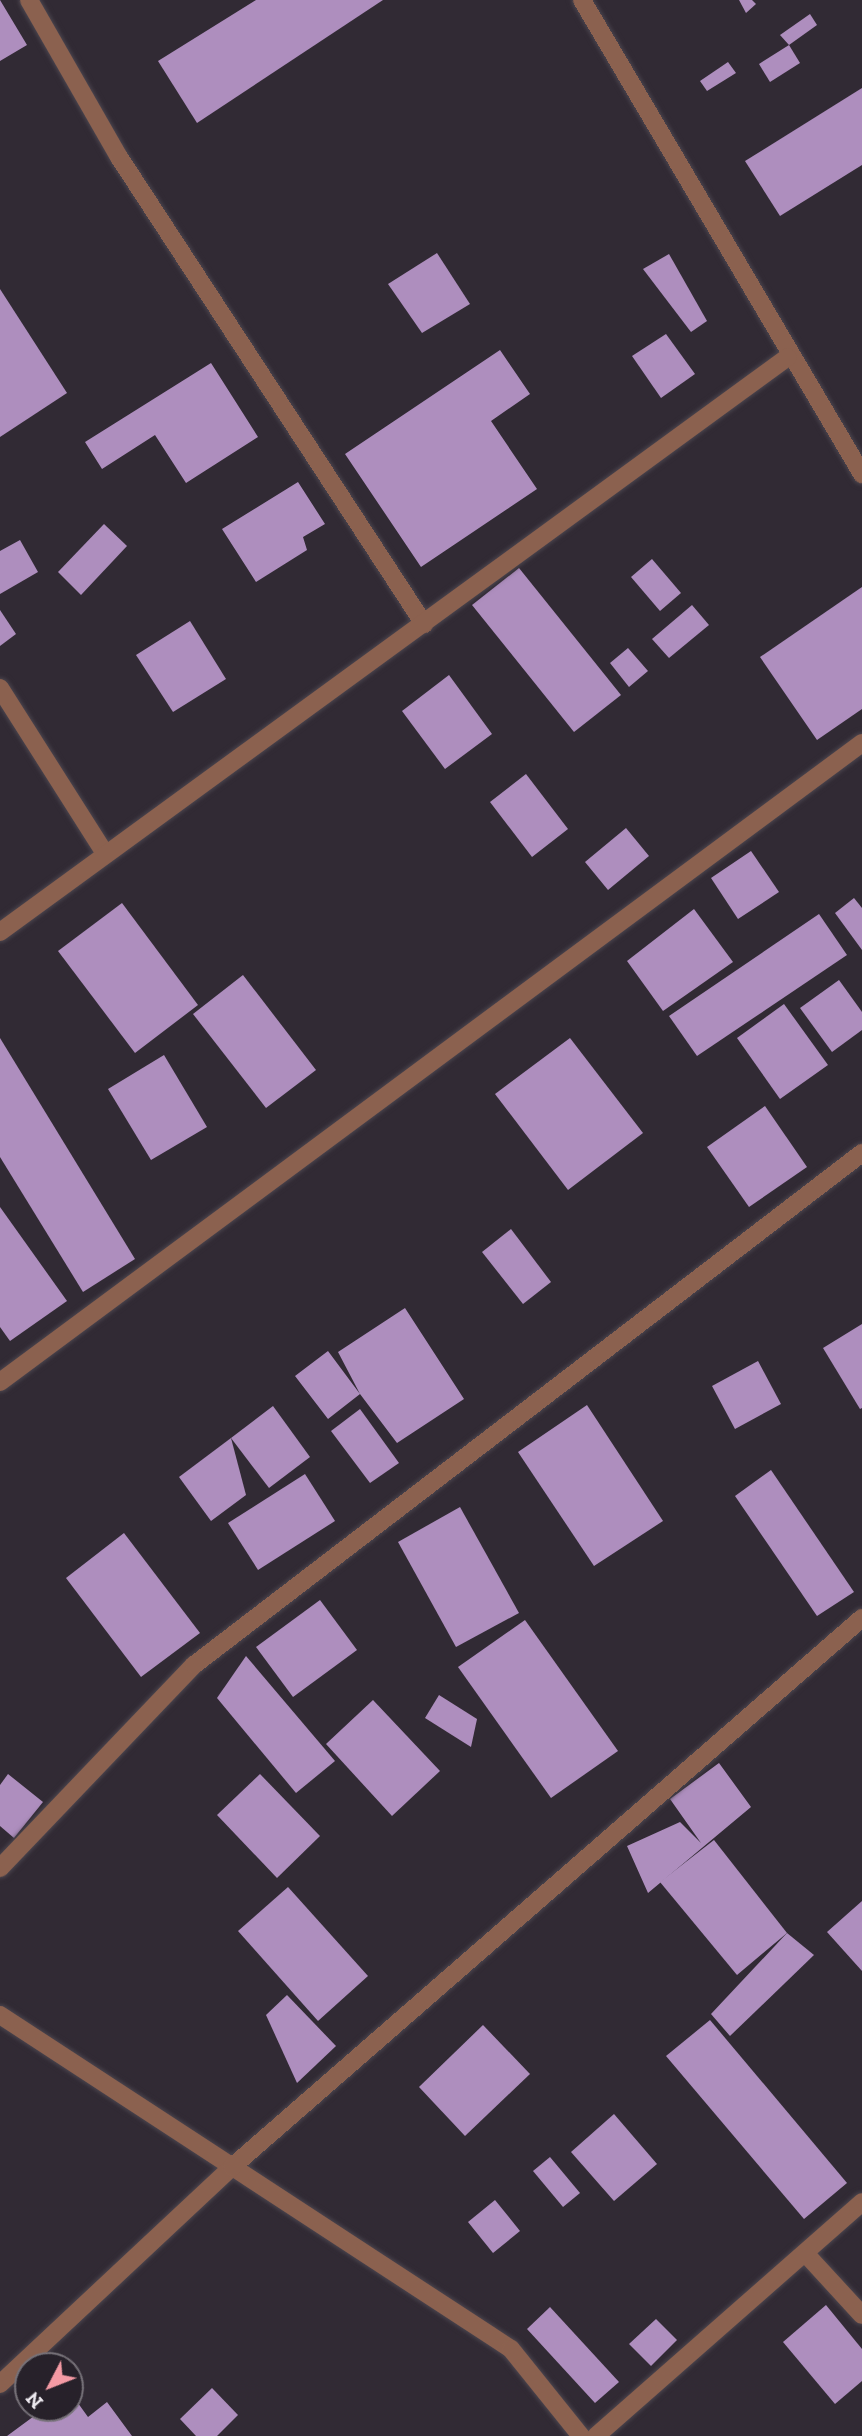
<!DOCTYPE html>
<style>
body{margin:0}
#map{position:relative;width:862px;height:2436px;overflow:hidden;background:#312a34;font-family:"Zilla Slab",serif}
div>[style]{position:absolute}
.building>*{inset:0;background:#ae8ebe}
.roads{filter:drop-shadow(0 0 2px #4b454e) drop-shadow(0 0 2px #4b454e)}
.minor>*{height:18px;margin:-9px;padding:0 9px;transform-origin:9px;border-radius:9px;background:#8b614f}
span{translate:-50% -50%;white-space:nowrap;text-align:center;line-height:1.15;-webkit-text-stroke:7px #27212a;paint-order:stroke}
.north{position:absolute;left:14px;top:2352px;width:70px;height:70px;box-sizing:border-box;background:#27212a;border:2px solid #767178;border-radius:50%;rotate:228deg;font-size:19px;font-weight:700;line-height:28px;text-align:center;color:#ece8ee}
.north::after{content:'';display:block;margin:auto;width:24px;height:32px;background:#f49aa4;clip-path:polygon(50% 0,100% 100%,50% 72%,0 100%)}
</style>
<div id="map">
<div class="building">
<div style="clip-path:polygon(0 0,27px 45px,0 61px)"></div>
<div style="clip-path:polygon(256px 0,383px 0,197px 123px,158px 61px)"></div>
<div style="clip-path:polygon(739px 0,752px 0,756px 4px,746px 13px)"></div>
<div style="clip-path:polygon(810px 14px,817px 25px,789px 45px,780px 35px)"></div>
<div style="clip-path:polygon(789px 45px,800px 63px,770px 82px,759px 64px)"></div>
<div style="clip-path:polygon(728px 62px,736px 73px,707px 91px,700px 81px)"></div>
<div style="clip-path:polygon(862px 88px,862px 165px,780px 216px,745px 161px)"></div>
<div style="clip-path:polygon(437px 253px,470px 304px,422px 333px,388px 284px)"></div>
<div style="clip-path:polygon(669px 254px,707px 321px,691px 332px,643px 269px)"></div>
<div style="clip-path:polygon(0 289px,67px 393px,0 437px)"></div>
<div style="clip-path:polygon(666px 334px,695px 374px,661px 398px,632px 356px)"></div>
<div style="clip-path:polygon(500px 350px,530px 394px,491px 421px,537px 489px,421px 567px,345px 454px)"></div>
<div style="clip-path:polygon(211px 363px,258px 437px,186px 483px,155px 435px,102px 469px,85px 442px)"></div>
<div style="clip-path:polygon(298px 482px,325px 524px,303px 537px,307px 550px,256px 582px,222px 529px)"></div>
<div style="clip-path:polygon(104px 524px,127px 546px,81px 595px,58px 572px)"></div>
<div style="clip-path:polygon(20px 540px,38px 572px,0 594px,0 551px)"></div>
<div style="clip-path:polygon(652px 559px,681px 593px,660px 611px,631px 577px)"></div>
<div style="clip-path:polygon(519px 568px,621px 695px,574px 732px,472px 605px)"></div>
<div style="clip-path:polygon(862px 587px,862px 709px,817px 740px,760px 657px)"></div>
<div style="clip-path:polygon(692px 605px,709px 625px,669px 658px,652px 639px)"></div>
<div style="clip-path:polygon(0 610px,16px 634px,0 646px)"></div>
<div style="clip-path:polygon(190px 621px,226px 679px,173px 712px,136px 655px)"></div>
<div style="clip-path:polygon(628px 648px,648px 671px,629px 687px,610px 663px)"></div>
<div style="clip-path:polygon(449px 675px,492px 734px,445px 769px,402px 711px)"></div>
<div style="clip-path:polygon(526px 774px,568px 829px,532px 857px,490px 802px)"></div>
<div style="clip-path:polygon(626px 828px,649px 856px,608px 890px,585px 862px)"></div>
<div style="clip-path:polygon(751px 851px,779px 892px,738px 919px,711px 878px)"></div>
<div style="clip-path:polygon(854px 898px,862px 908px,862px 950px,835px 913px)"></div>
<div style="clip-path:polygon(122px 903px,198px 1005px,135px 1053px,58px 951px)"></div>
<div style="clip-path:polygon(694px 909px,733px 962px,663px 1011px,627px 961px)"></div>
<div style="clip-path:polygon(819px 914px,847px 955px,697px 1056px,669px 1016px)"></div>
<div style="clip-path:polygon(243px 975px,316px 1070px,266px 1108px,193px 1014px)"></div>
<div style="clip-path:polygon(839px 980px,862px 1012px,862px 1030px,832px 1052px,800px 1008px)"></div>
<div style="clip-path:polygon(784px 1004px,828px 1065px,780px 1099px,737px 1038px)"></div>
<div style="clip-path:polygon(0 1038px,135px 1259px,83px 1292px,0 1157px)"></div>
<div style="clip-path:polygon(570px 1038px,643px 1133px,568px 1190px,495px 1094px)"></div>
<div style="clip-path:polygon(164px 1055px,207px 1127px,151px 1160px,108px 1089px)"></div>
<div style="clip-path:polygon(765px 1106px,807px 1167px,749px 1207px,707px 1147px)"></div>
<div style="clip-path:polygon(0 1207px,67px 1301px,10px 1341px,0 1327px)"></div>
<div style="clip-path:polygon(511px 1229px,551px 1282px,523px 1304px,482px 1252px)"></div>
<div style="clip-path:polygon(405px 1308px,464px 1399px,397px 1443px,360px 1394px,328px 1419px,295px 1376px,328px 1351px,360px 1394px,338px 1352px)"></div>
<div style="clip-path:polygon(862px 1324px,862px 1408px,860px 1409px,823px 1348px)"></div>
<div style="clip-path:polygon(758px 1361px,781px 1404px,735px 1429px,712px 1386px)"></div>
<div style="clip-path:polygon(587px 1405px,663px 1521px,594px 1566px,518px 1452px)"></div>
<div style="clip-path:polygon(273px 1406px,310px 1457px,269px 1488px,231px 1438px)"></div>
<div style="clip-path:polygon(360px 1409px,399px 1463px,370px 1483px,331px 1431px)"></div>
<div style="clip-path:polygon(231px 1438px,246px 1495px,211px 1521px,179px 1477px)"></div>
<div style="clip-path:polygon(771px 1470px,854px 1592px,817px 1616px,735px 1496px)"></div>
<div style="clip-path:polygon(305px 1474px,335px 1521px,258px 1570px,228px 1523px)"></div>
<div style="clip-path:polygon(460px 1507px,519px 1613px,456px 1647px,398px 1542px)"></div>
<div style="clip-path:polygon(124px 1533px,200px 1633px,141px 1677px,66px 1578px)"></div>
<div style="clip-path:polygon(320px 1600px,357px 1650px,293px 1697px,256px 1647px)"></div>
<div style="clip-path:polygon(525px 1620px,618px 1751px,551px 1798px,458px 1667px)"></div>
<div style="clip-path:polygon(246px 1656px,335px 1761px,296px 1793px,217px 1698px)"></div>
<div style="clip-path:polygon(439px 1695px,477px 1719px,471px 1747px,425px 1718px)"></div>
<div style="clip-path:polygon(373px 1700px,440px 1771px,392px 1816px,326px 1744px)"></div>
<div style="clip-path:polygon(719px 1763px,751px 1807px,648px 1893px,627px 1846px,680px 1822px,701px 1843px,670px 1799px)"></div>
<div style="clip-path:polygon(8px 1774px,43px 1802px,14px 1838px,0 1826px,0 1785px)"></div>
<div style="clip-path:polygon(260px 1774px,320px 1836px,277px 1878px,217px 1815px)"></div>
<div style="clip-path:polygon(714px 1840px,787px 1933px,737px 1975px,660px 1882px)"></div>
<div style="clip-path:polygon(288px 1887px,368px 1976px,318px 2021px,238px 1931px)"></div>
<div style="clip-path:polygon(862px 1901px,862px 1971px,827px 1932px)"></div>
<div style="clip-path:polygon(787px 1933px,814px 1955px,730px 2036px,711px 2014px)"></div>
<div style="clip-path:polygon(287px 1995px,336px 2046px,297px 2083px,266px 2015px)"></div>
<div style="clip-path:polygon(710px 2020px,847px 2183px,804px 2219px,666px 2056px)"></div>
<div style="clip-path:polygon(483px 2025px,530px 2074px,465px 2136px,419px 2087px)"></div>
<div style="clip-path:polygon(614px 2114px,657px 2164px,614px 2201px,571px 2152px)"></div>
<div style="clip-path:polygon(550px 2157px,580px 2193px,563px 2207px,533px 2171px)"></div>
<div style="clip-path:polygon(495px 2200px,520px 2231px,493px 2253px,468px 2222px)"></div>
<div style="clip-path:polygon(826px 2305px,862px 2349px,862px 2381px,835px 2404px,783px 2342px)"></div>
<div style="clip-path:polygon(550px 2307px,619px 2382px,595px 2403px,527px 2329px)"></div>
<div style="clip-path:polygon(656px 2319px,677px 2340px,651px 2366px,629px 2344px)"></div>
<div style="clip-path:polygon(212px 2388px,238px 2415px,217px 2436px,196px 2436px,180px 2419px)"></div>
<div style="clip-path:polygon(70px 2392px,88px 2417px,107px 2402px,132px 2436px,7px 2436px,45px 2408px,70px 2408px)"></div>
</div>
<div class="roads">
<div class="minor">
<div style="left:29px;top:0;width:181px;rotate:60.2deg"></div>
<div style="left:119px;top:157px;width:558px;rotate:56.85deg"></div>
<div style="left:582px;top:0;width:551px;rotate:59.43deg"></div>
<div style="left:0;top:688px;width:194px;rotate:57.6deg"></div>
<div style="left:0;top:932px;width:975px;rotate:-36.12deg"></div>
<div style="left:0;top:1382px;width:1073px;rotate:-36.55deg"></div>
<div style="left:0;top:1868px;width:281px;rotate:-46.3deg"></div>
<div style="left:194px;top:1665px;width:842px;rotate:-37.47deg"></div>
<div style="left:0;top:2015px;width:610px;rotate:33.17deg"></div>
<div style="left:511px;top:2349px;width:112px;rotate:51.2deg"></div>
<div style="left:805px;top:2253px;width:84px;rotate:47.4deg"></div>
<div style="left:0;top:2384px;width:318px;rotate:-43.1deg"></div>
<div style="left:232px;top:2167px;width:836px;rotate:-41.07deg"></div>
<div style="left:596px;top:2436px;width:354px;rotate:-41.3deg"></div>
</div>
</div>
<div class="north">N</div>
</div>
